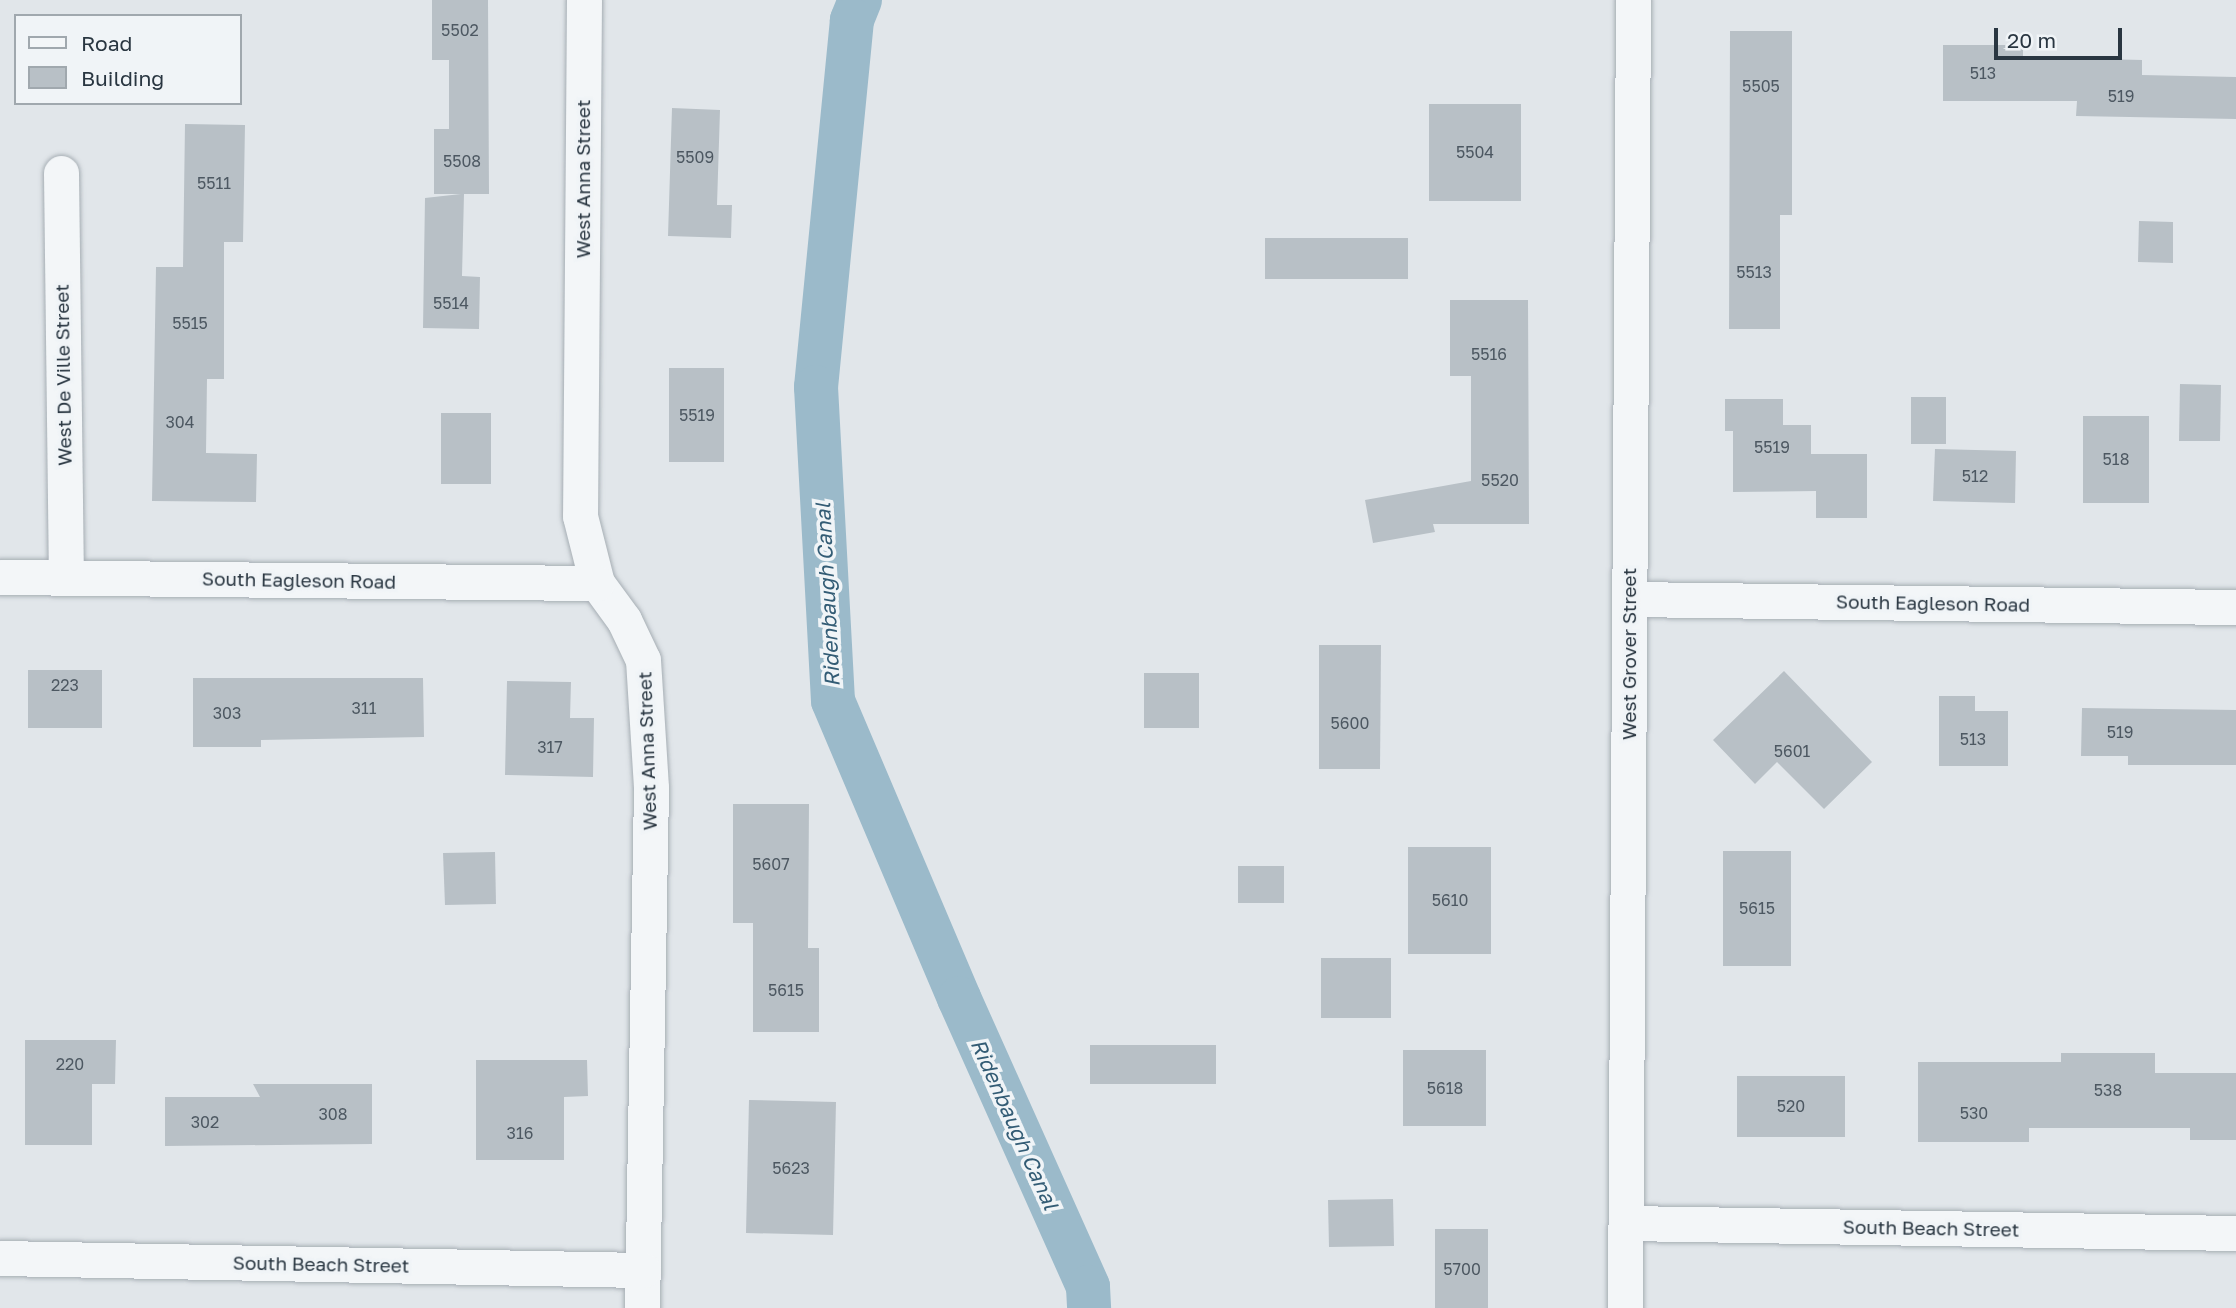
<!DOCTYPE html>
<style>
body{margin:0}
#map{position:relative;width:2236px;height:1308px;overflow:hidden;background:#e1e6ea;font-family:"Golos Text",sans-serif}
div>[style]{position:absolute}
.canal>*{height:44px;margin:-22px;padding:0 22px;transform-origin:22px;border-radius:22px;background:#9bbaca}
.building>*{inset:0;background:#b8c0c6}
.roads{filter:drop-shadow(0 0 2px #a6aeb4) drop-shadow(0 0 2px #a6aeb4)}
.minor>*{height:35px;margin:-17.5px;padding:0 17.5px;transform-origin:17.5px;border-radius:17.5px;background:#f3f6f8}
span{translate:-50% -50%;white-space:nowrap;text-align:center;line-height:1.15;-webkit-text-stroke:7px #f0f4f7;paint-order:stroke}
.number-label{font-size:16px;color:#4d5862}
.number-label span{-webkit-text-stroke-width:0}
.street-label{font-size:19px;color:#293641}
.water-label{font-size:21px;color:#335c75;font-style:italic}
.legend{position:absolute;left:14px;top:14px;width:228px;height:91px;box-sizing:border-box;background:#f0f4f7;border:2px solid #a0a8ae;margin:0;padding:9px 12px;list-style:none;font-size:21px;color:#293641}
.legend li{display:flex;align-items:center;gap:14px;height:35px}
.legend b{width:35px;border:2px solid #a0a8ae}
.scale{position:absolute;left:1994px;top:28px;width:128px;height:32px;box-sizing:border-box;border:4px solid #293641;border-top:0;padding-left:9px;font-size:21px;line-height:24px;white-space:nowrap;color:#293641;-webkit-text-stroke:5px #f0f4f7;paint-order:stroke}
</style>
<div id="map">
<div class="canal">
<div style="left:860px;top:0;width:22px;rotate:112deg"></div>
<div style="left:852px;top:20px;width:369px;rotate:95.6deg"></div>
<div style="left:816px;top:387px;width:314px;rotate:86.9deg"></div>
<div style="left:833px;top:701px;width:323px;rotate:67deg"></div>
<div style="left:959px;top:998px;width:316px;rotate:65.9deg"></div>
<div style="left:1088px;top:1287px;width:21px;rotate:87deg"></div>
</div>
<div class="building">
<div style="clip-path:polygon(432px 0,488px 0,489px 194px,464px 194px,462px 276px,480px 277px,479px 329px,423px 328px,425px 198px,461px 194px,434px 194px,434px 129px,449px 129px,449px 60px,432px 60px)"></div>
<div style="clip-path:polygon(1730px 31px,1792px 31px,1792px 215px,1780px 215px,1780px 329px,1729px 329px)"></div>
<div style="clip-path:polygon(1943px 45px,2023px 45px,2023px 57px,2142px 60px,2142px 75px,2236px 77px,2236px 119px,2076px 116px,2077px 101px,1943px 101px)"></div>
<div style="clip-path:polygon(1429px 104px,1521px 104px,1521px 201px,1429px 201px)"></div>
<div style="clip-path:polygon(672px 108px,720px 110px,717px 205px,732px 205px,731px 238px,668px 236px)"></div>
<div style="clip-path:polygon(185px 124px,245px 125px,243px 242px,224px 242px,224px 379px,207px 379px,206px 453px,257px 454px,256px 502px,152px 501px,156px 267px,183px 267px)"></div>
<div style="clip-path:polygon(2139px 221px,2173px 222px,2173px 263px,2138px 262px)"></div>
<div style="clip-path:polygon(1265px 238px,1408px 238px,1408px 279px,1265px 279px)"></div>
<div style="clip-path:polygon(1450px 300px,1528px 300px,1529px 524px,1433px 524px,1435px 532px,1373px 543px,1365px 500px,1471px 481px,1471px 376px,1450px 376px)"></div>
<div style="clip-path:polygon(669px 368px,724px 368px,724px 462px,669px 462px)"></div>
<div style="clip-path:polygon(2180px 384px,2221px 385px,2220px 441px,2179px 441px)"></div>
<div style="clip-path:polygon(1911px 397px,1946px 397px,1946px 444px,1911px 444px)"></div>
<div style="clip-path:polygon(1725px 399px,1783px 399px,1783px 425px,1811px 425px,1811px 454px,1867px 454px,1867px 518px,1816px 518px,1816px 491px,1733px 492px,1733px 431px,1725px 431px)"></div>
<div style="clip-path:polygon(441px 413px,491px 413px,491px 484px,441px 484px)"></div>
<div style="clip-path:polygon(2083px 416px,2149px 416px,2149px 503px,2083px 503px)"></div>
<div style="clip-path:polygon(1935px 449px,2016px 451px,2015px 503px,1933px 501px)"></div>
<div style="clip-path:polygon(1319px 645px,1381px 645px,1380px 769px,1319px 769px)"></div>
<div style="clip-path:polygon(28px 670px,102px 670px,102px 728px,28px 728px)"></div>
<div style="clip-path:polygon(1784px 671px,1872px 762px,1824px 809px,1777px 762px,1755px 784px,1713px 740px)"></div>
<div style="clip-path:polygon(1144px 673px,1199px 673px,1199px 728px,1144px 728px)"></div>
<div style="clip-path:polygon(193px 678px,423px 678px,424px 737px,261px 740px,261px 747px,193px 747px)"></div>
<div style="clip-path:polygon(507px 681px,571px 682px,570px 718px,594px 718px,593px 777px,505px 775px)"></div>
<div style="clip-path:polygon(1939px 696px,1975px 696px,1975px 711px,2008px 711px,2008px 766px,1939px 766px)"></div>
<div style="clip-path:polygon(2082px 708px,2236px 710px,2236px 765px,2128px 765px,2128px 756px,2081px 756px)"></div>
<div style="clip-path:polygon(733px 804px,809px 804px,808px 948px,819px 948px,819px 1032px,753px 1032px,753px 923px,733px 923px)"></div>
<div style="clip-path:polygon(1408px 847px,1491px 847px,1491px 954px,1408px 954px)"></div>
<div style="clip-path:polygon(1723px 851px,1791px 851px,1791px 966px,1723px 966px)"></div>
<div style="clip-path:polygon(495px 852px,496px 904px,445px 905px,443px 853px)"></div>
<div style="clip-path:polygon(1238px 866px,1284px 866px,1284px 903px,1238px 903px)"></div>
<div style="clip-path:polygon(1321px 958px,1391px 958px,1391px 1018px,1321px 1018px)"></div>
<div style="clip-path:polygon(25px 1040px,116px 1040px,115px 1084px,92px 1084px,92px 1145px,25px 1145px)"></div>
<div style="clip-path:polygon(1090px 1045px,1216px 1045px,1216px 1084px,1090px 1084px)"></div>
<div style="clip-path:polygon(1403px 1050px,1486px 1050px,1486px 1126px,1403px 1126px)"></div>
<div style="clip-path:polygon(2061px 1053px,2155px 1053px,2155px 1073px,2236px 1073px,2236px 1140px,2190px 1140px,2190px 1128px,2029px 1128px,2029px 1142px,1918px 1142px,1918px 1062px,2061px 1062px)"></div>
<div style="clip-path:polygon(476px 1060px,587px 1060px,588px 1096px,564px 1097px,564px 1160px,476px 1160px)"></div>
<div style="clip-path:polygon(1737px 1076px,1845px 1076px,1845px 1137px,1737px 1137px)"></div>
<div style="clip-path:polygon(253px 1084px,372px 1084px,372px 1144px,165px 1146px,165px 1097px,260px 1097px)"></div>
<div style="clip-path:polygon(749px 1100px,836px 1102px,833px 1235px,746px 1233px)"></div>
<div style="clip-path:polygon(1393px 1199px,1394px 1246px,1329px 1247px,1328px 1200px)"></div>
<div style="clip-path:polygon(1435px 1229px,1488px 1229px,1488px 1308px,1435px 1308px)"></div>
</div>
<div class="roads">
<div class="minor">
<div style="left:584px;top:0;width:516px;rotate:90.44deg"></div>
<div style="left:580px;top:516px;width:69px;rotate:75.8deg"></div>
<div style="left:597px;top:583px;width:46px;rotate:53.9deg"></div>
<div style="left:624px;top:620px;width:44px;rotate:64.6deg"></div>
<div style="left:643px;top:660px;width:128px;rotate:86.4deg"></div>
<div style="left:651px;top:788px;width:520px;rotate:90.99deg"></div>
<div style="left:61px;top:173px;width:404px;rotate:89.3deg"></div>
<div style="left:0;top:577px;width:597px;rotate:0.58deg"></div>
<div style="left:1629px;top:599px;width:607px;rotate:0.76deg"></div>
<div style="left:1626px;top:1223px;width:610px;rotate:0.94deg"></div>
<div style="left:0;top:1258px;width:643px;rotate:1.07deg"></div>
<div style="left:1625px;top:1308px;width:1308px;rotate:-89.65deg"></div>
</div>
</div>
<div class="number-label">
<span style="left:460px;top:30px">5502</span>
<span style="left:1983px;top:73px">513</span>
<span style="left:1761px;top:86px">5505</span>
<span style="left:2121px;top:96px">519</span>
<span style="left:1475px;top:152px">5504</span>
<span style="left:695px;top:157px">5509</span>
<span style="left:462px;top:161px">5508</span>
<span style="left:214px;top:183px">5511</span>
<span style="left:1754px;top:272px">5513</span>
<span style="left:451px;top:303px">5514</span>
<span style="left:190px;top:323px">5515</span>
<span style="left:1489px;top:354px">5516</span>
<span style="left:697px;top:415px">5519</span>
<span style="left:180px;top:422px">304</span>
<span style="left:1772px;top:447px">5519</span>
<span style="left:2116px;top:459px">518</span>
<span style="left:1975px;top:476px">512</span>
<span style="left:1500px;top:480px">5520</span>
<span style="left:65px;top:685px">223</span>
<span style="left:364px;top:708px">311</span>
<span style="left:227px;top:713px">303</span>
<span style="left:1350px;top:723px">5600</span>
<span style="left:2120px;top:732px">519</span>
<span style="left:1973px;top:739px">513</span>
<span style="left:550px;top:747px">317</span>
<span style="left:1792px;top:751px">5601</span>
<span style="left:771px;top:864px">5607</span>
<span style="left:1450px;top:900px">5610</span>
<span style="left:1757px;top:908px">5615</span>
<span style="left:786px;top:990px">5615</span>
<span style="left:70px;top:1064px">220</span>
<span style="left:1445px;top:1088px">5618</span>
<span style="left:2108px;top:1090px">538</span>
<span style="left:1791px;top:1106px">520</span>
<span style="left:1974px;top:1113px">530</span>
<span style="left:333px;top:1114px">308</span>
<span style="left:205px;top:1122px">302</span>
<span style="left:520px;top:1133px">316</span>
<span style="left:791px;top:1168px">5623</span>
<span style="left:1462px;top:1269px">5700</span>
</div>
<div class="street-label">
<span style="left:583px;top:179px;rotate:-90deg">West Anna Street</span>
<span style="left:63px;top:375px;rotate:-91deg">West De Ville Street</span>
<span style="left:299px;top:580px;rotate:1deg">South Eagleson Road</span>
<span style="left:1933px;top:603px;rotate:1deg">South Eagleson Road</span>
<span style="left:1629px;top:654px;rotate:-90deg">West Grover Street</span>
<span style="left:647px;top:751px;rotate:-92deg">West Anna Street</span>
<span style="left:1931px;top:1228px;rotate:1deg">South Beach Street</span>
<span style="left:321px;top:1264px;rotate:1deg">South Beach Street</span>
</div>
<div class="water-label">
<span style="left:827px;top:595px;rotate:-93deg">Ridenbaugh Canal</span>
<span style="left:1015px;top:1124px;rotate:66deg">Ridenbaugh Canal</span>
</div>
<ul class="legend">
<li><b style="height:9px;background:#f3f6f8"></b>Road</li>
<li><b style="height:19px;background:#b8c0c6"></b>Building</li>
</ul>
<div class="scale">20 m</div>
</div>
